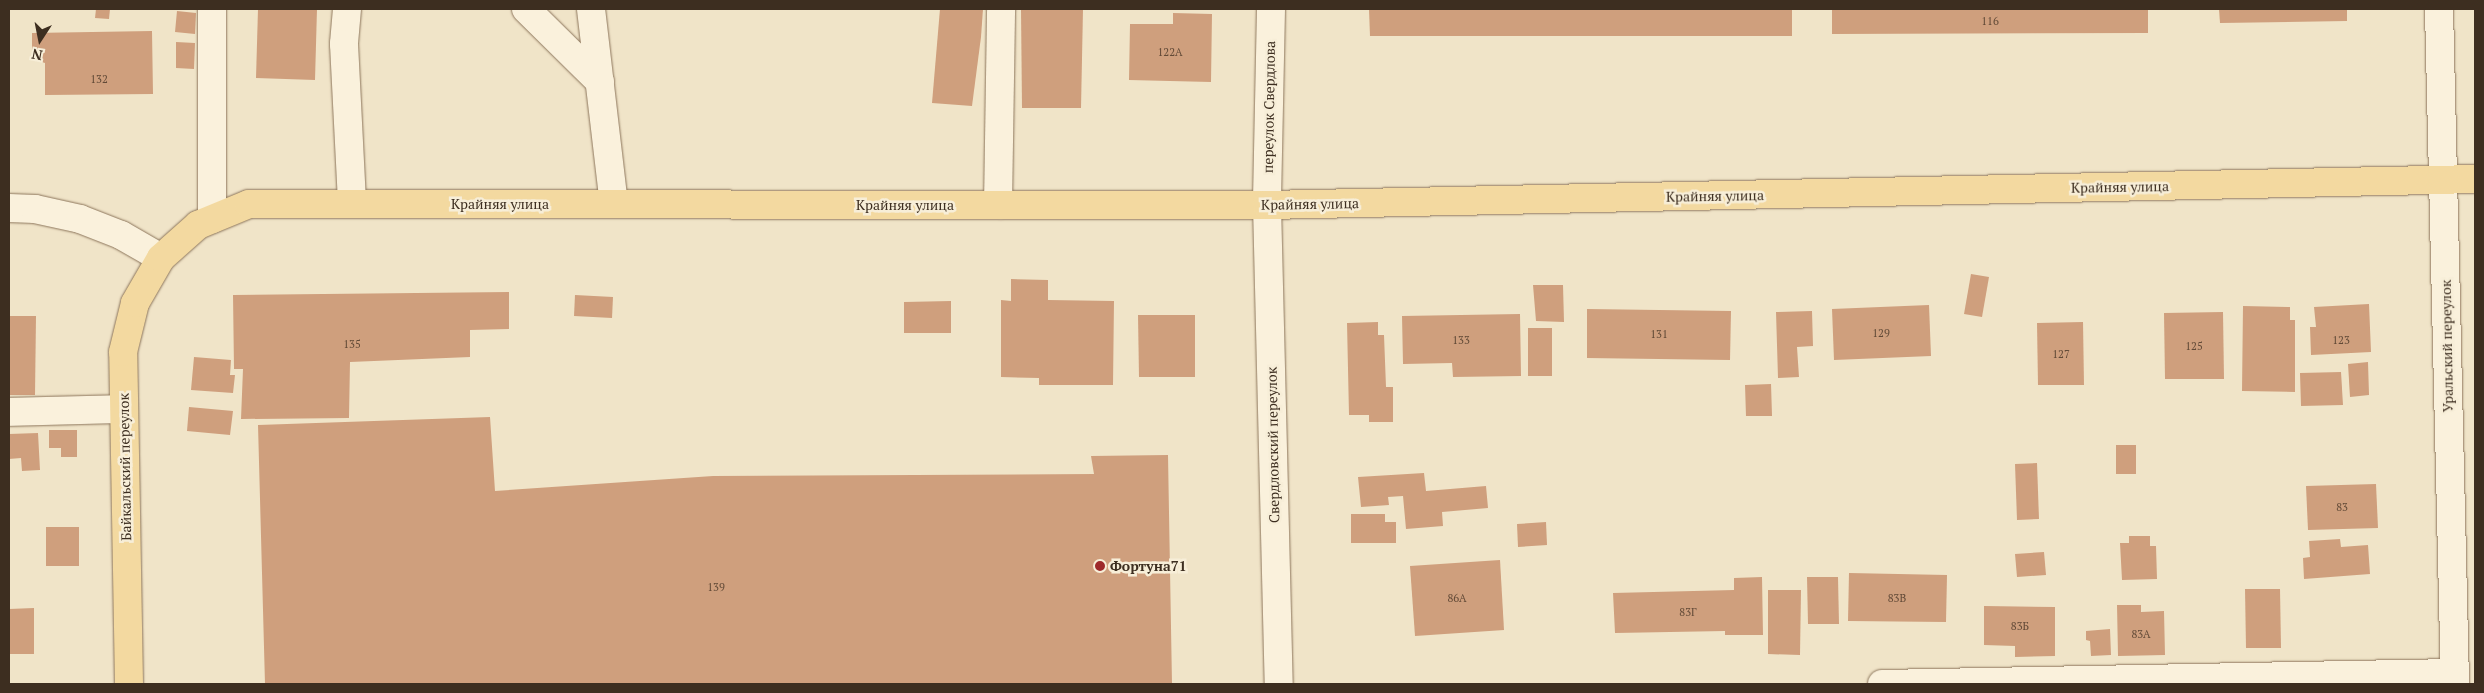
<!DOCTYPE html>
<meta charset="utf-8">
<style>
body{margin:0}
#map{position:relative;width:2484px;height:693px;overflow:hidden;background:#f0e4c8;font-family:"PT Serif",serif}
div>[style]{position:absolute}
.building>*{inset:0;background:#cf9f7d}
.roads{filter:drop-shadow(0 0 1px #8d765c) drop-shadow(0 0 1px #8d765c)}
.minor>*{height:28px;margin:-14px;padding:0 14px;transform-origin:14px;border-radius:14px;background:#faf1dc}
.major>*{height:28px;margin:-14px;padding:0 14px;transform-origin:14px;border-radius:14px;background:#f3d9a0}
.dots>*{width:14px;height:14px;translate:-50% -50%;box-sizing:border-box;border:2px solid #f7eed8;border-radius:50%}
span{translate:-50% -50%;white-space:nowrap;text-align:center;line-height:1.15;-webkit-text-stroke:5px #f7eed8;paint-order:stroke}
.number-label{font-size:11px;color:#624a37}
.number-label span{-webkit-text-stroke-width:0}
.street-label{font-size:14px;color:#3d2e20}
.poi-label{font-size:14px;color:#3d2e20;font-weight:700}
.left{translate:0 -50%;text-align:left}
.frame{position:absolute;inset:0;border:10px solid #3d2e20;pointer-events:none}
.north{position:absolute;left:15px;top:15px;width:50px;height:50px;-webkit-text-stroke:4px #f7eed8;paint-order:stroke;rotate:191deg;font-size:14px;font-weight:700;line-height:20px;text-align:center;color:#3d2e20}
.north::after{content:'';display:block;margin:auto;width:18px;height:22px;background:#3d2e20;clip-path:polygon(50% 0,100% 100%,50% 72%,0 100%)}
</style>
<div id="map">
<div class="building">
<div style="clip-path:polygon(96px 9px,110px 9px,109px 19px,95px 18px)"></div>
<div style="clip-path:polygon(258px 9px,317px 9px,315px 80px,256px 78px)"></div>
<div style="clip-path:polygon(940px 9px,983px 9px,981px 37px,972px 106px,932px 103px)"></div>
<div style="clip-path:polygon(1021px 9px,1083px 9px,1081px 108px,1022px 108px)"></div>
<div style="clip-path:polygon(1369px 9px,1792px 9px,1792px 36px,1370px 36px)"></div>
<div style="clip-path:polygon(1832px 9px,2148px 9px,2148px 33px,1832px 34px)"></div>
<div style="clip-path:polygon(2219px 9px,2347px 9px,2347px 21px,2220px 23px)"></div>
<div style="clip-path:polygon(177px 11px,196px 13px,195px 34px,175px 32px)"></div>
<div style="clip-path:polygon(1173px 13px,1212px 14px,1211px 82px,1129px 80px,1130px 24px,1173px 24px)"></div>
<div style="clip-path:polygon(152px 31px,153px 94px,45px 95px,45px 63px,32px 59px,32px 33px)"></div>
<div style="clip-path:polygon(176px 42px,195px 43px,194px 69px,176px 68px)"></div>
<div style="clip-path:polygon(1971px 274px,1989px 277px,1982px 317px,1964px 314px)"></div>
<div style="clip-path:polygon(1011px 279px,1048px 280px,1048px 300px,1114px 301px,1113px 385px,1039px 385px,1039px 378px,1001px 377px,1001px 300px,1011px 301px)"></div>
<div style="clip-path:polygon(1533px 285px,1563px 285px,1564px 322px,1536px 321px)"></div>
<div style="clip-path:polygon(509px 292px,509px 329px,470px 330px,470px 357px,350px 362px,349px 418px,241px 419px,243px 369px,234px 369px,233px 295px)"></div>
<div style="clip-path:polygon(575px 295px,613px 297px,612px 318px,574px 316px)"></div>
<div style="clip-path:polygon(951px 301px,951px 333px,904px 333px,904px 302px)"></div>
<div style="clip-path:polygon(2369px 304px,2371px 352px,2311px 355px,2310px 327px,2316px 327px,2314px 307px)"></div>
<div style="clip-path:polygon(1929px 305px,1931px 356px,1834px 360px,1832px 309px)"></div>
<div style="clip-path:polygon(2243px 306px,2290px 307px,2290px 320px,2295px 320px,2295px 392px,2242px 391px)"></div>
<div style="clip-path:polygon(1587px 309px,1731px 311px,1730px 360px,1587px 358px)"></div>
<div style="clip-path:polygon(1812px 311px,1813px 346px,1797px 347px,1799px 377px,1778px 378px,1776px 312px)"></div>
<div style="clip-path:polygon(2223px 312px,2224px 379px,2165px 379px,2164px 313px)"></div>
<div style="clip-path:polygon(1520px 314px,1521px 376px,1453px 377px,1452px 363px,1403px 364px,1402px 316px)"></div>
<div style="clip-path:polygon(1138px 315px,1195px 315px,1195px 377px,1139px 377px)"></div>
<div style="clip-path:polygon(9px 316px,36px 316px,35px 395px,9px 395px)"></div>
<div style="clip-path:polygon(1378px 322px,1378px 335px,1384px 335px,1386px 387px,1393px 387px,1393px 422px,1369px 422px,1369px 415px,1349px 415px,1347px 323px)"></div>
<div style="clip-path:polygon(2083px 322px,2084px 385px,2038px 385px,2037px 323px)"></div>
<div style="clip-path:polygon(1528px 328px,1552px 328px,1552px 376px,1528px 376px)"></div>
<div style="clip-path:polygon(194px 357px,231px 360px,230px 375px,235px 375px,233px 393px,191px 390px)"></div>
<div style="clip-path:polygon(2368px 362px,2369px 395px,2350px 397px,2348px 364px)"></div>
<div style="clip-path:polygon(2341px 372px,2343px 405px,2301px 406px,2300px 373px)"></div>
<div style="clip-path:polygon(1771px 384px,1772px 416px,1746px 416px,1745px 385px)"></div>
<div style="clip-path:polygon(189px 407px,233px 411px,230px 435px,187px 431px)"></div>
<div style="clip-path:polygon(490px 417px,495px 491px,713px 476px,1094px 474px,1091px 456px,1168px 455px,1172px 684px,265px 684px,258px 425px)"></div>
<div style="clip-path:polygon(49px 430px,77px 430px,77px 457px,61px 457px,61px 448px,49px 448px)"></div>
<div style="clip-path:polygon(38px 433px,40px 470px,22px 471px,21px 458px,9px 459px,9px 434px)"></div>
<div style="clip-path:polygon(2116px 445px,2136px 445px,2136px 474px,2116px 474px)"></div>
<div style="clip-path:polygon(2037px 463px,2039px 519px,2017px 520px,2015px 464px)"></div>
<div style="clip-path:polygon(1424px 473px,1426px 491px,1486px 486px,1488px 508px,1442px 512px,1443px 526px,1406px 529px,1403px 496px,1388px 497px,1389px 505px,1361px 507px,1358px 477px)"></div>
<div style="clip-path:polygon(2376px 484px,2378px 528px,2308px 530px,2306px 486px)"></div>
<div style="clip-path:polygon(1351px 514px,1385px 514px,1385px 522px,1396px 522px,1396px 543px,1351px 543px)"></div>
<div style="clip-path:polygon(1546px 522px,1547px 545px,1518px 547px,1517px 524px)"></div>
<div style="clip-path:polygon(46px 527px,79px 527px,79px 566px,46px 566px)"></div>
<div style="clip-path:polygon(2129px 536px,2150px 536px,2150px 546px,2156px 546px,2157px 579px,2122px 580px,2120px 543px,2129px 543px)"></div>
<div style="clip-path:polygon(2340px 539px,2341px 547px,2368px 545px,2370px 574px,2304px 579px,2303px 558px,2310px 557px,2309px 541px)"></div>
<div style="clip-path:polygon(2044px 552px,2046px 575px,2017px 577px,2015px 554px)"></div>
<div style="clip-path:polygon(1500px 560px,1504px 630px,1415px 636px,1410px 566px)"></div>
<div style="clip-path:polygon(1849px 573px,1947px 575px,1946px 622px,1848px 621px)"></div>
<div style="clip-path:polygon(1762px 577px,1763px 635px,1725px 635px,1725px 631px,1615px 633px,1613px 593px,1734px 590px,1734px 578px)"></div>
<div style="clip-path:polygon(1807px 577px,1838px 577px,1839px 624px,1808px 624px)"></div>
<div style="clip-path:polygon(2245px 589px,2280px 589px,2281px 648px,2246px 648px)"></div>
<div style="clip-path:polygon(1768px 590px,1801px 590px,1800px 655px,1768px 654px)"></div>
<div style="clip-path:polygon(2117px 605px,2141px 605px,2141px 612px,2164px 611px,2165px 655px,2118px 656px)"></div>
<div style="clip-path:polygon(1984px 606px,2055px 607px,2055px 656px,2015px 657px,2015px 646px,1984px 645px)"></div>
<div style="clip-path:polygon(34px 608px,34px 654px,9px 654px,9px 609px)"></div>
<div style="clip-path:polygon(2110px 629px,2111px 655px,2091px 656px,2090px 641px,2086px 640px,2086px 631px)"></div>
</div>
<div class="roads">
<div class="minor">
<div style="left:347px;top:9px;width:35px;rotate:95deg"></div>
<div style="left:344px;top:44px;width:160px;rotate:87.1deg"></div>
<div style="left:526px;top:9px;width:104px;rotate:44.6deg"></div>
<div style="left:591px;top:9px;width:196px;rotate:83.3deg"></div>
<div style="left:1271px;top:9px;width:196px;rotate:91.2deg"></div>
<div style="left:1267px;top:205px;width:479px;rotate:88.6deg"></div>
<div style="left:2439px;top:9px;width:675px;rotate:88.64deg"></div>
<div style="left:998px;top:205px;width:196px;rotate:-89.1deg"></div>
<div style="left:9px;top:208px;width:26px;rotate:2deg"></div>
<div style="left:35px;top:209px;width:46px;rotate:12.5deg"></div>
<div style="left:80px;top:219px;width:44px;rotate:21.3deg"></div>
<div style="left:121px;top:235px;width:46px;rotate:29.9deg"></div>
<div style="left:212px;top:219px;width:210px;rotate:-90deg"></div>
<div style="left:9px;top:412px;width:115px;rotate:-1.5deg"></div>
<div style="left:1882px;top:684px;width:573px;rotate:-1.1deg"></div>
</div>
<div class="major">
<div style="left:129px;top:684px;width:332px;rotate:-91deg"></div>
<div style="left:123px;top:352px;width:50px;rotate:-76.2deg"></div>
<div style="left:135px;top:303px;width:52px;rotate:-60deg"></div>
<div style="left:161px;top:258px;width:50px;rotate:-41.7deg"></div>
<div style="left:198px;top:225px;width:55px;rotate:-22.4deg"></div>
<div style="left:249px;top:204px;width:1018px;rotate:0.06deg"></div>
<div style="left:1267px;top:205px;width:1208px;rotate:-1.23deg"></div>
</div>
</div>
<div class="dots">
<div style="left:1100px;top:566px;background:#9e2a2b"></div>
</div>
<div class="number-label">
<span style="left:1990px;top:21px">116</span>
<span style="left:1170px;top:52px">122А</span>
<span style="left:99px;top:79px">132</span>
<span style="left:1881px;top:333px">129</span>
<span style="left:1659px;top:334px">131</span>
<span style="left:1461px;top:340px">133</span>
<span style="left:2341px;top:340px">123</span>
<span style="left:352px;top:344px">135</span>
<span style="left:2194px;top:346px">125</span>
<span style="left:2061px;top:354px">127</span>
<span style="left:2342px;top:507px">83</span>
<span style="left:716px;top:587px">139</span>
<span style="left:1457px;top:598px">86А</span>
<span style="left:1897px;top:598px">83В</span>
<span style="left:1688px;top:612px">83Г</span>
<span style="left:2020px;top:626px">83Б</span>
<span style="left:2141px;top:634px">83А</span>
</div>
<div class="street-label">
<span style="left:1269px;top:107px;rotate:-89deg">переулок Свердлова</span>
<span style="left:2120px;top:187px;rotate:-1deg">Крайняя улица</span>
<span style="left:1715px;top:196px;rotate:-1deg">Крайняя улица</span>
<span style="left:500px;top:204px">Крайняя улица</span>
<span style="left:1310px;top:204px;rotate:-1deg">Крайняя улица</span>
<span style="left:905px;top:205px">Крайняя улица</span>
<span style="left:2447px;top:346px;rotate:-91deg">Уральский переулок</span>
<span style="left:1273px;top:445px;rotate:-91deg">Свердловский переулок</span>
<span style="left:125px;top:467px;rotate:-91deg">Байкальский переулок</span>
</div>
<div class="poi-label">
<span class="left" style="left:1110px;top:566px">Фортуна71</span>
</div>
<div class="frame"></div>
<div class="north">N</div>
</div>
